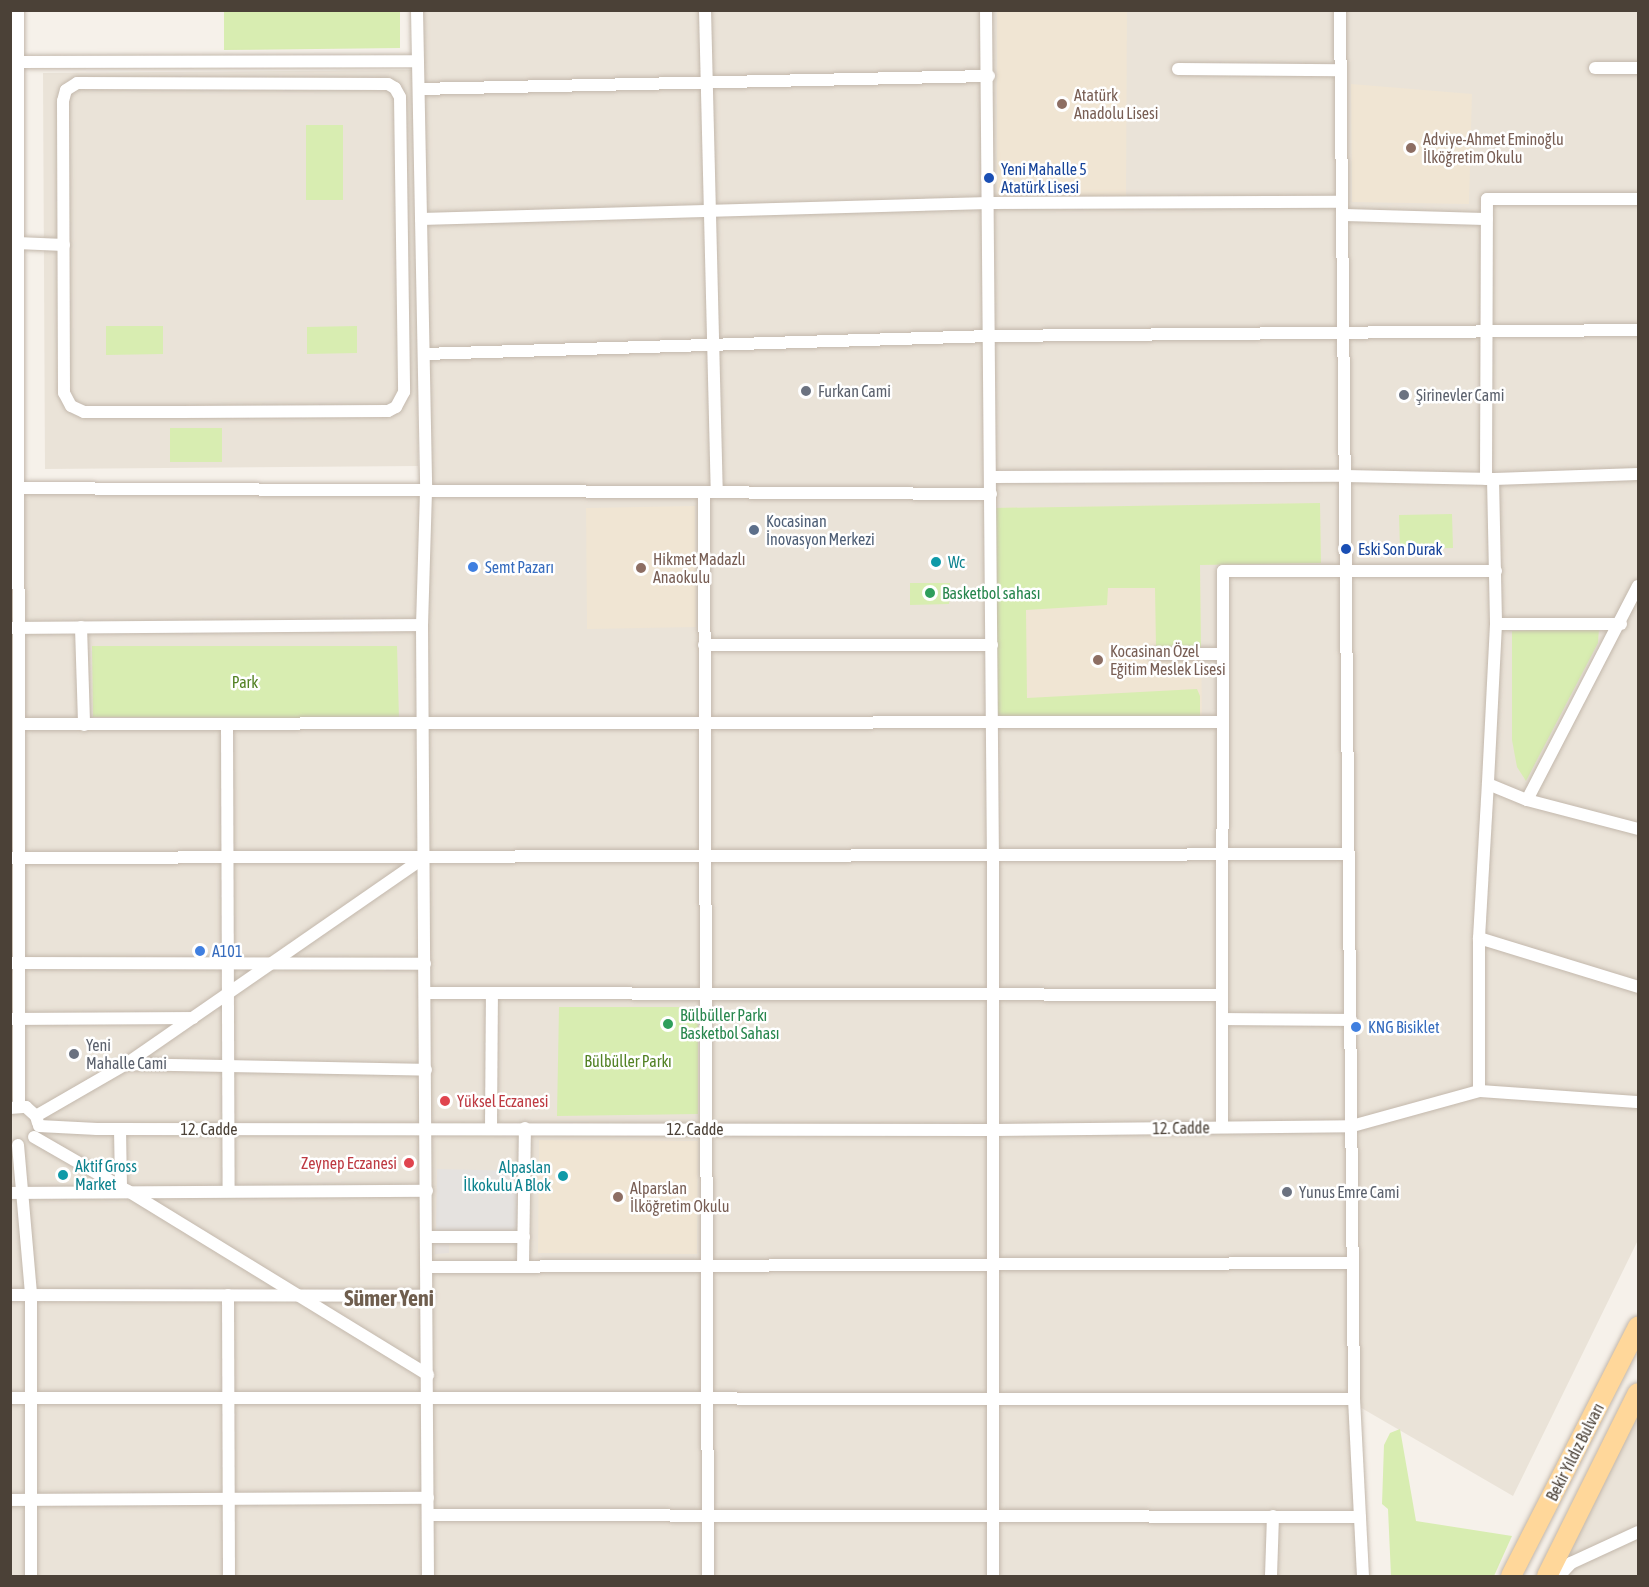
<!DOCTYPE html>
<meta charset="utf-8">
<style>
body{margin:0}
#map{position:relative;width:1649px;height:1587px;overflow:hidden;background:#f6f1ea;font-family:"Asap Condensed",sans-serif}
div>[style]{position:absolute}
.residential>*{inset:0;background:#eae3d8}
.industrial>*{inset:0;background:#e6e0db}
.education>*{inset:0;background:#f0e5d3}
.green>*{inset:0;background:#d8edb1}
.parking>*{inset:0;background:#e5e2df}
.roads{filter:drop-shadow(0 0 2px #c3b8ac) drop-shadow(0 0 2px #c3b8ac)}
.street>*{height:12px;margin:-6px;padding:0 6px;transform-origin:6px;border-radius:6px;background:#fff}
.primary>*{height:20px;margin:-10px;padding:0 10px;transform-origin:10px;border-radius:10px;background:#ffd79a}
.dots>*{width:16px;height:16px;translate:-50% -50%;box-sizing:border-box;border:3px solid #fff;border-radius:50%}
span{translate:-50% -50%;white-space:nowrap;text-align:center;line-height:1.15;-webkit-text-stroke:5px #fff;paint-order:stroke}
.education-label{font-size:16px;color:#785e54}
.left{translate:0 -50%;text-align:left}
.transit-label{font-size:16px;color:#164399}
.worship-label{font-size:16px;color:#5b616d}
.service-label{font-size:16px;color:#4e5e75}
.culture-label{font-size:16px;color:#0d838f}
.right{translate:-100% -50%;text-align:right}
.shop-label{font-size:16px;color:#366cbe}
.leisure-label{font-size:16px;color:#27864d}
.park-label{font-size:16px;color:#538225}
.health-label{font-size:16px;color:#be3a42}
.street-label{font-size:16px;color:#4b4137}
.district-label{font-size:22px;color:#6f5e4e;font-weight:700}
.frame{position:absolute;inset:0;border:12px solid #4b4137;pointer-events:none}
</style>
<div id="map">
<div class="residential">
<div style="clip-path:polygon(417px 11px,1638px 11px,1638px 1240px,1513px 1496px,1358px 1406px,1365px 1576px,11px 1576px,10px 490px,431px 490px)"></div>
<div style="clip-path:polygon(416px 70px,418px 466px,45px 469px,43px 73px)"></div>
<div style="clip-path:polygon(10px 81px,14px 81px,16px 460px,11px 460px)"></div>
<div style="clip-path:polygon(1638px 1384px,1638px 1576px,1545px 1576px)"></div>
</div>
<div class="industrial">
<div style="clip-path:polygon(435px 1243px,449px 1243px,449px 1253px,435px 1254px)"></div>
</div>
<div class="education">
<div style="clip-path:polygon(997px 11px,1127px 11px,1126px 202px,997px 198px)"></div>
<div style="clip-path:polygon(1351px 84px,1472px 94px,1469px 204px,1352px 202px)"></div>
<div style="clip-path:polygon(1320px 503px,1321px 563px,1200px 565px,1202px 716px,995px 719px,993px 508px)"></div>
<div style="clip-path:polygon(695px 506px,696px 627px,587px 629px,586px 508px)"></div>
<div style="clip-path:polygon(539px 1140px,698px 1141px,697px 1254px,538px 1253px)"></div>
</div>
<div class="green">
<div style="clip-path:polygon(224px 11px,400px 11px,400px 48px,224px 50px)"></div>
<div style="clip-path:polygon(306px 125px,343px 125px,343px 200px,306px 200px)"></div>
<div style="clip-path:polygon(106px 326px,163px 326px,163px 354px,106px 355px)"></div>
<div style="clip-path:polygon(357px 326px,357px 353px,307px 354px,307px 327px)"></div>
<div style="clip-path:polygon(170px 428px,222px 428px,222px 462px,170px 462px)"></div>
<div style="clip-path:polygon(1320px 503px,1321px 563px,1200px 565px,1201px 647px,1156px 648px,1155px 588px,1108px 588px,1107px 605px,1026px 610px,1027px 698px,1197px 689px,1200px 696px,1200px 717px,995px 719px,993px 508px)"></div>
<div style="clip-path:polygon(1452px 514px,1453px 548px,1400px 549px,1399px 515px)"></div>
<div style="clip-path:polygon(910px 583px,950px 583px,949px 604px,910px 605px)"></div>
<div style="clip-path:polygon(1599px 628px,1598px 643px,1526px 781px,1517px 767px,1512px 740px,1512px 631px)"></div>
<div style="clip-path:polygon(92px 646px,397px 646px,399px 719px,93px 717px)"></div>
<div style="clip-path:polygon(559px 1007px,698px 1007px,698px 1114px,557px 1116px)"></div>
<div style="clip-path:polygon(1400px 1429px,1416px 1521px,1512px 1536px,1494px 1576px,1391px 1576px,1388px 1509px,1382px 1504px,1384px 1445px,1390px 1433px)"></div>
</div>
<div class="parking">
<div style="clip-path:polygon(437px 1169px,518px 1171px,517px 1235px,436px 1234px)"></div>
</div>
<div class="roads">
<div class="street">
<div style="left:18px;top:10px;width:1096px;rotate:89.95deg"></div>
<div style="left:417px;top:10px;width:481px;rotate:88.9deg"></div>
<div style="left:426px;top:491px;width:134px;rotate:91.7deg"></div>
<div style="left:422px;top:625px;width:951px;rotate:89.64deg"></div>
<div style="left:705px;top:10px;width:482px;rotate:88.6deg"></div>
<div style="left:986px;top:10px;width:847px;rotate:89.53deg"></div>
<div style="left:993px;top:857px;width:719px;rotate:90deg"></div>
<div style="left:1340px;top:10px;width:1389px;rotate:89.42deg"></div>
<div style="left:1354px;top:1399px;width:177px;rotate:87.1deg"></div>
<div style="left:12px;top:62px;width:406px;rotate:-0.1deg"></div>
<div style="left:1595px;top:68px;width:43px"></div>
<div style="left:1178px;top:69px;width:163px;rotate:0.4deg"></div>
<div style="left:77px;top:83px;width:311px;rotate:0.2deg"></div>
<div style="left:388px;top:84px;width:8px;rotate:30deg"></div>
<div style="left:395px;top:88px;width:10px;rotate:61deg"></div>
<div style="left:400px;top:97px;width:295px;rotate:89.2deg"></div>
<div style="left:404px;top:392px;width:17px;rotate:118deg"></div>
<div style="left:396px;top:407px;width:9px;rotate:153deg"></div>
<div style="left:388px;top:411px;width:208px;rotate:179.7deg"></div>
<div style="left:180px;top:412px;width:96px;rotate:180deg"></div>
<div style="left:84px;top:412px;width:14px;rotate:-155deg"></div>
<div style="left:71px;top:406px;width:15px;rotate:-118deg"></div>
<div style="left:64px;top:393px;width:292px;rotate:-90.2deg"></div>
<div style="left:63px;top:101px;width:11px;rotate:-75deg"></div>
<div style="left:66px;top:90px;width:13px;rotate:-32deg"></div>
<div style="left:419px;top:89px;width:570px;rotate:-1.31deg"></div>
<div style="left:1342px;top:215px;width:145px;rotate:1.6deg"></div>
<div style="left:421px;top:219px;width:568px;rotate:-1.61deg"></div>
<div style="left:989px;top:203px;width:353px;rotate:-0.2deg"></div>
<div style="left:17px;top:243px;width:47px;rotate:2.4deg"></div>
<div style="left:424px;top:354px;width:566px;rotate:-1.82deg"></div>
<div style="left:990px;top:336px;width:648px;rotate:-0.53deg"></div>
<div style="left:991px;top:477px;width:354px;rotate:-0.2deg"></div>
<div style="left:1345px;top:476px;width:148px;rotate:1.2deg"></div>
<div style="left:1493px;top:479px;width:145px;rotate:-2deg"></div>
<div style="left:1486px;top:479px;width:280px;rotate:-89.8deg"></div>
<div style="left:1487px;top:199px;width:151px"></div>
<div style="left:1493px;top:479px;width:145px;rotate:88.8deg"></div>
<div style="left:1496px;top:624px;width:160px;rotate:92.9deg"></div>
<div style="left:1488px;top:784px;width:42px;rotate:22.3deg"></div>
<div style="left:1527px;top:800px;width:115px;rotate:14.6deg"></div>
<div style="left:12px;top:488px;width:979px;rotate:0.35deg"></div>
<div style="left:704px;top:492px;width:1084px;rotate:89.79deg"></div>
<div style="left:1496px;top:624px;width:125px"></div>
<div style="left:81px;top:627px;width:98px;rotate:88.2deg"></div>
<div style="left:12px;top:628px;width:410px;rotate:-0.4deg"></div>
<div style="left:704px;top:645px;width:288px"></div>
<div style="left:1154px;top:654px;width:69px"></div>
<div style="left:19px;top:724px;width:1204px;rotate:-0.1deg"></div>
<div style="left:227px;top:725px;width:466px;rotate:89.8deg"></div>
<div style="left:1527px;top:800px;width:241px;rotate:-62.6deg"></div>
<div style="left:10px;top:858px;width:1339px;rotate:-0.17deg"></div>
<div style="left:1479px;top:938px;width:154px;rotate:-86.7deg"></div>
<div style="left:12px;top:963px;width:413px;rotate:0.1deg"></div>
<div style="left:425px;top:993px;width:797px;rotate:0.14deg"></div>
<div style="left:10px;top:1019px;width:183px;rotate:-0.3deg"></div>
<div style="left:1223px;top:1019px;width:128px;rotate:0.4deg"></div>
<div style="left:126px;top:1064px;width:300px;rotate:1.1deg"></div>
<div style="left:1479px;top:1091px;width:159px;rotate:4deg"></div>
<div style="left:10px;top:1108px;width:16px;rotate:-4deg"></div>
<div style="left:26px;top:1107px;width:13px;rotate:42deg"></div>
<div style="left:36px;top:1116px;width:7px;rotate:74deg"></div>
<div style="left:36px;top:1116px;width:104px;rotate:-30deg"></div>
<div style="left:126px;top:1064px;width:362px;rotate:-34.7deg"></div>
<div style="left:39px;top:1126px;width:58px;rotate:3deg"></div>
<div style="left:97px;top:1129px;width:896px;rotate:0.06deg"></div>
<div style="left:993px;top:1130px;width:359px;rotate:-0.6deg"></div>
<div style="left:1352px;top:1126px;width:132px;rotate:-15.4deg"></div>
<div style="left:1479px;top:1091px;width:153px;rotate:-90deg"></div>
<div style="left:1479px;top:938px;width:166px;rotate:17.1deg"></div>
<div style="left:1222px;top:1127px;width:556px;rotate:-89.9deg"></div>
<div style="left:1223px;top:571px;width:273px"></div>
<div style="left:491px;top:1128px;width:135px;rotate:-89.6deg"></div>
<div style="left:120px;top:1129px;width:57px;rotate:89deg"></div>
<div style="left:34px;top:1137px;width:108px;rotate:29.9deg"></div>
<div style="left:128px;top:1191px;width:352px;rotate:31.5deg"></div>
<div style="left:18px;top:1145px;width:151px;rotate:85deg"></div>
<div style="left:31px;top:1295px;width:281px;rotate:90deg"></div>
<div style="left:10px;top:1193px;width:417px;rotate:-0.3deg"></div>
<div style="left:428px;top:1237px;width:96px"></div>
<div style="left:523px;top:1266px;width:138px;rotate:-89.2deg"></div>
<div style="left:428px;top:1267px;width:925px;rotate:-0.25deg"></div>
<div style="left:10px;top:1295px;width:418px;rotate:0.1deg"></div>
<div style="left:228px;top:1295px;width:281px;rotate:89.8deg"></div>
<div style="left:10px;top:1398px;width:1344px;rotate:0.04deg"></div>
<div style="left:10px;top:1500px;width:418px;rotate:-0.3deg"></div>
<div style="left:428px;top:1515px;width:932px;rotate:0.12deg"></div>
<div style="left:1271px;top:1576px;width:60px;rotate:-88.1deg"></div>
<div style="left:1559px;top:1576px;width:18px;rotate:-47deg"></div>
<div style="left:1571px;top:1563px;width:74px;rotate:-24.8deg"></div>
</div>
<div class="primary">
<div style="left:1511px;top:1576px;width:280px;rotate:-63deg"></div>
<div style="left:1547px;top:1576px;width:204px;rotate:-63.6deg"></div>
</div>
</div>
<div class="dots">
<div style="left:1062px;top:104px;background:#8d6e63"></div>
<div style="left:1411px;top:148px;background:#8d6e63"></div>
<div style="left:989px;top:178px;background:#1a4fb4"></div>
<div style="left:806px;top:391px;background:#6b7280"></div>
<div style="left:1404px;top:395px;background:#6b7280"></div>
<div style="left:754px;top:530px;background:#5c6f8a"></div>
<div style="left:1346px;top:549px;background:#1a4fb4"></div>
<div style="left:936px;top:562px;background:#0f9aa8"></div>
<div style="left:473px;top:567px;background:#3f7fe0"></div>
<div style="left:641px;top:568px;background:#8d6e63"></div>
<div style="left:930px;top:593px;background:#2e9e5b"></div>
<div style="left:1098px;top:660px;background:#8d6e63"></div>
<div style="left:200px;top:951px;background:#3f7fe0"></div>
<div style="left:668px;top:1024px;background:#2e9e5b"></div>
<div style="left:1356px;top:1027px;background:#3f7fe0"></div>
<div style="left:74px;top:1054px;background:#6b7280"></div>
<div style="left:445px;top:1101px;background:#e0444e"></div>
<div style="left:409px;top:1163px;background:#e0444e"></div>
<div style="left:63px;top:1175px;background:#0f9aa8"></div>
<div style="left:563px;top:1176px;background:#0f9aa8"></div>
<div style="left:1287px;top:1192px;background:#6b7280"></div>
<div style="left:618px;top:1197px;background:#8d6e63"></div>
</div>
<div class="education-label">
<span class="left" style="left:1074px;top:104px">Atatürk<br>Anadolu Lisesi</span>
<span class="left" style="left:1423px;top:148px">Adviye-Ahmet Eminoğlu<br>İlköğretim Okulu</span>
<span class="left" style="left:653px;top:568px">Hikmet Madazlı<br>Anaokulu</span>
<span class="left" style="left:1110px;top:660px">Kocasinan Özel<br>Eğitim Meslek Lisesi</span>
<span class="left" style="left:630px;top:1197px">Alparslan<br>İlköğretim Okulu</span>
</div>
<div class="transit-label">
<span class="left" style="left:1001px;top:178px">Yeni Mahalle 5<br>Atatürk Lisesi</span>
<span class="left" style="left:1358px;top:549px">Eski Son Durak</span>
</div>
<div class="worship-label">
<span class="left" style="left:818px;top:391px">Furkan Cami</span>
<span class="left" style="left:1416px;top:395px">Şirinevler Cami</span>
<span class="left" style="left:86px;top:1054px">Yeni<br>Mahalle Cami</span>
<span class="left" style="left:1299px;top:1192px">Yunus Emre Cami</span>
</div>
<div class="service-label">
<span class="left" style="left:766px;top:530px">Kocasinan<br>İnovasyon Merkezi</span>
</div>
<div class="culture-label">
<span class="left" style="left:948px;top:562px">Wc</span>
<span class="left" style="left:75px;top:1175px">Aktif Gross<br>Market</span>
<span class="right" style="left:551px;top:1176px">Alpaslan<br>İlkokulu A Blok</span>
</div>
<div class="shop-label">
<span class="left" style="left:485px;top:567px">Semt Pazarı</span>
<span class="left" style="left:212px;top:951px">A101</span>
<span class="left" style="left:1368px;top:1027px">KNG Bisiklet</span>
</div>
<div class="leisure-label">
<span class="left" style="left:942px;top:593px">Basketbol sahası</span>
<span class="left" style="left:680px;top:1024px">Bülbüller Parkı<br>Basketbol Sahası</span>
</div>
<div class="park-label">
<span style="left:245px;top:682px">Park</span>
<span style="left:628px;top:1061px">Bülbüller Parkı</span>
</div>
<div class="health-label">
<span class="left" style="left:457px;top:1101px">Yüksel Eczanesi</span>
<span class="right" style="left:397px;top:1163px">Zeynep Eczanesi</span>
</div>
<div class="street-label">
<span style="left:1181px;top:1128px;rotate:-1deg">12. Cadde</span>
<span style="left:209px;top:1129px">12. Cadde</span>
<span style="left:695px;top:1129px">12. Cadde</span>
<span style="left:1575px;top:1452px;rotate:-63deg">Bekir Yıldız Bulvarı</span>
</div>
<div class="district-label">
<span style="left:389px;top:1299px">Sümer Yeni</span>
</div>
<div class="frame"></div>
</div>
